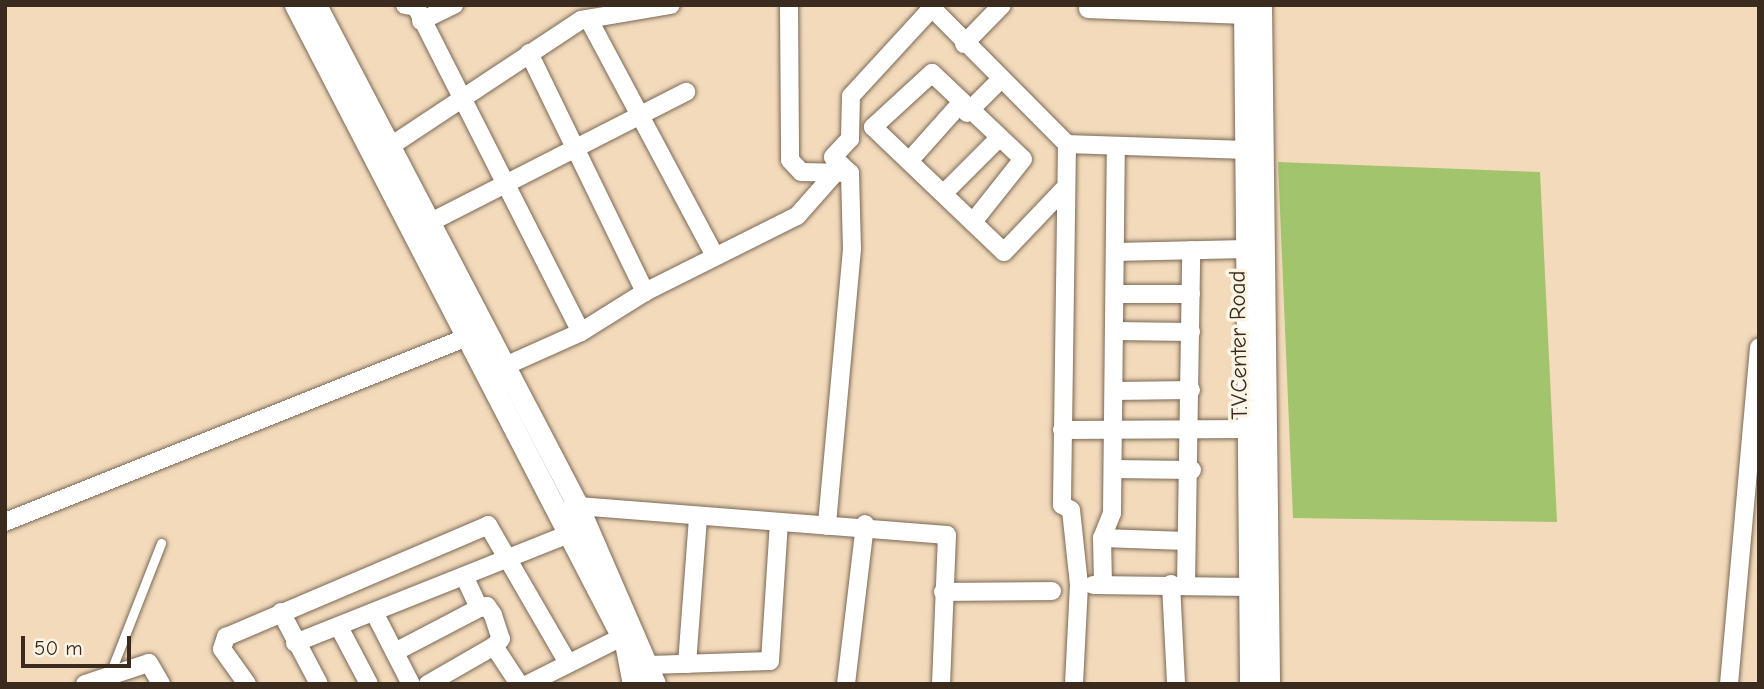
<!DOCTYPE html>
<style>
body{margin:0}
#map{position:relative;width:1764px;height:689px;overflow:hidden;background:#f2dabb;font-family:"Comic Neue",sans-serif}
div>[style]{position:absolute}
.green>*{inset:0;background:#a1c46d}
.roads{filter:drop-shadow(0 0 2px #7b6855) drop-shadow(0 0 2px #7b6855)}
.service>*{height:9px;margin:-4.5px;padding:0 4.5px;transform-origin:4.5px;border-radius:4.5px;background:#fff}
.minor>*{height:18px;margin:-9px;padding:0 9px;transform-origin:9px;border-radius:9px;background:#fff}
.tertiary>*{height:21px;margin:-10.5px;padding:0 10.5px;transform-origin:10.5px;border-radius:10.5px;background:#fff}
span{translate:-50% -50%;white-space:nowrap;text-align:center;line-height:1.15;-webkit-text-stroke:7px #fcf5e5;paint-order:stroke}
.street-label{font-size:23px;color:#3b2a1e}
.frame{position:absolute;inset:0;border:7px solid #3b2a1e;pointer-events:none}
.scale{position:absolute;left:21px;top:636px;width:110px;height:32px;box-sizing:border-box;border:4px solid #3b2a1e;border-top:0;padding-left:9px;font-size:21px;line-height:24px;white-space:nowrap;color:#3b2a1e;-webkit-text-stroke:5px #fcf5e5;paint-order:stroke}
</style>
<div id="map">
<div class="green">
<div style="clip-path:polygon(1278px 162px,1540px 172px,1557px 522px,1293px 518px)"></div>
</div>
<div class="roads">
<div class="service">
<div style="left:109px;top:676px;width:143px;rotate:-68.6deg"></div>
</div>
<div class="minor">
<div style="left:405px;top:5px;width:11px;rotate:10deg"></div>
<div style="left:416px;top:7px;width:364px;rotate:63.1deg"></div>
<div style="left:789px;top:5px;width:155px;rotate:89.6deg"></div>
<div style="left:790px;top:160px;width:16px;rotate:47deg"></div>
<div style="left:801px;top:172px;width:49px;rotate:1.2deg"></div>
<div style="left:850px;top:173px;width:76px;rotate:88.5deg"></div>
<div style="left:852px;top:249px;width:278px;rotate:95.2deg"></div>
<div style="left:929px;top:5px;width:196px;rotate:45.2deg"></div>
<div style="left:1067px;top:144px;width:178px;rotate:1.9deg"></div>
<div style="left:1088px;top:9px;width:156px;rotate:2.2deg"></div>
<div style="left:589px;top:20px;width:265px;rotate:61.9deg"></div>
<div style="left:421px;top:21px;width:37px;rotate:-26deg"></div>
<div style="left:964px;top:44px;width:54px;rotate:-45.7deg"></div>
<div style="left:529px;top:53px;width:266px;rotate:64.1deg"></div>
<div style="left:967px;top:113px;width:48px;rotate:-45deg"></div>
<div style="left:1067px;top:144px;width:361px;rotate:90.8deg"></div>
<div style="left:1062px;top:505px;width:10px;rotate:29deg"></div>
<div style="left:1071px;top:510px;width:75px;rotate:83.9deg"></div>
<div style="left:1079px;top:585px;width:99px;rotate:92.9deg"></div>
<div style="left:380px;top:153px;width:241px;rotate:-33.5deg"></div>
<div style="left:581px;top:20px;width:91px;rotate:-9.5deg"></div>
<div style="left:910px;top:160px;width:76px;rotate:-48.2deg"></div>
<div style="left:850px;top:173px;width:23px;rotate:-137deg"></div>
<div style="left:833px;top:157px;width:25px;rotate:-47deg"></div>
<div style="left:850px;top:139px;width:43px;rotate:-88.7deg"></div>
<div style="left:851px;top:96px;width:118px;rotate:-47.4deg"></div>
<div style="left:944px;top:193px;width:76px;rotate:-45deg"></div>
<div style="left:973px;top:222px;width:80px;rotate:-51.6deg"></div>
<div style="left:1023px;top:159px;width:125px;rotate:-136.6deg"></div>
<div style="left:932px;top:73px;width:80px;rotate:137.5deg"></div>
<div style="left:873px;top:127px;width:181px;rotate:43.7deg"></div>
<div style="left:1004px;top:252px;width:86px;rotate:-46.4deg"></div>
<div style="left:419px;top:228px;width:300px;rotate:-27deg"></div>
<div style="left:1115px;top:252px;width:131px;rotate:-1.3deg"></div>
<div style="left:1115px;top:294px;width:76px"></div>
<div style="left:1114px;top:331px;width:77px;rotate:0.7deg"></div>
<div style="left:494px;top:371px;width:95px;rotate:-24.1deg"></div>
<div style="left:581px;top:332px;width:75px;rotate:-32deg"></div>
<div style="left:645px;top:292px;width:170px;rotate:-26.6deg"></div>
<div style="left:797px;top:216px;width:57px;rotate:-48.5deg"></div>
<div style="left:1114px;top:391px;width:77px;rotate:-0.7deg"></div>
<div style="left:1062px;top:430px;width:186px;rotate:-0.3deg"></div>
<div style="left:1113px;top:469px;width:79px;rotate:0.7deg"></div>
<div style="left:567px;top:510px;width:12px;rotate:-20deg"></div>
<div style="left:578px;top:506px;width:370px;rotate:4.5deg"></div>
<div style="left:947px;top:535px;width:149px;rotate:92.3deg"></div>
<div style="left:5px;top:522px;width:499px;rotate:-21.8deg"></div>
<div style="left:1102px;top:538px;width:84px;rotate:2deg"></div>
<div style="left:466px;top:580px;width:31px;rotate:65deg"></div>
<div style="left:479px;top:608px;width:8px;rotate:-14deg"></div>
<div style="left:487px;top:606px;width:11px;rotate:56deg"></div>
<div style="left:493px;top:615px;width:25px;rotate:72deg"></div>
<div style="left:501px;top:639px;width:10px;rotate:135deg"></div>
<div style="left:494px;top:646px;width:45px;rotate:56.7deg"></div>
<div style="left:1103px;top:584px;width:46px;rotate:-91.2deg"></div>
<div style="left:1102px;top:538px;width:27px;rotate:-68deg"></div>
<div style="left:1112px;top:513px;width:365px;rotate:-89.4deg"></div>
<div style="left:1171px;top:584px;width:100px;rotate:87.1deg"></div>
<div style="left:1093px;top:585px;width:156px;rotate:0.7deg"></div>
<div style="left:1186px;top:585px;width:335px;rotate:-89.1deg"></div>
<div style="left:943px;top:592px;width:109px;rotate:-0.5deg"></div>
<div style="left:281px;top:612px;width:81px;rotate:62.2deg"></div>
<div style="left:376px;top:616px;width:76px;rotate:62.8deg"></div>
<div style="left:339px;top:627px;width:64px;rotate:62.2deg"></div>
<div style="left:295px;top:643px;width:295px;rotate:-21.7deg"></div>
<div style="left:395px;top:652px;width:95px;rotate:-27.6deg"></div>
<div style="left:687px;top:664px;width:148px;rotate:-85.7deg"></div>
<div style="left:650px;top:665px;width:120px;rotate:-1.9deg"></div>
<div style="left:770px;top:661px;width:139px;rotate:-86.3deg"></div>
<div style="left:85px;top:684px;width:67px;rotate:-18.2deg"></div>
<div style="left:149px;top:663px;width:24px;rotate:60deg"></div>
<div style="left:247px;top:684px;width:43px;rotate:-125.5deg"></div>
<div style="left:222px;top:649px;width:13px;rotate:-72deg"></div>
<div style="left:226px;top:637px;width:285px;rotate:-23.1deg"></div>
<div style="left:488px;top:525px;width:160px;rotate:59.9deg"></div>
<div style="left:428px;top:684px;width:76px;rotate:-29.9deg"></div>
<div style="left:528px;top:684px;width:105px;rotate:-26.6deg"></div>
<div style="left:846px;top:684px;width:161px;rotate:-83.2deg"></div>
<div style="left:1729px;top:684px;width:338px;rotate:-84.9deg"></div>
</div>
<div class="tertiary">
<div style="left:295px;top:5px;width:718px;rotate:62.65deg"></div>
<div style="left:625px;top:643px;width:42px;rotate:79deg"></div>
<div style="left:316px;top:5px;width:565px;rotate:62.39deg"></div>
<div style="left:578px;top:506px;width:194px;rotate:66.6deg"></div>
<div style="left:1244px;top:5px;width:679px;rotate:89.49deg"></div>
<div style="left:1261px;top:5px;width:679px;rotate:89.32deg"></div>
</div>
</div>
<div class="street-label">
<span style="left:1239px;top:345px;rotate:-91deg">T.V.Center Road</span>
</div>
<div class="frame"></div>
<div class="scale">50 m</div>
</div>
